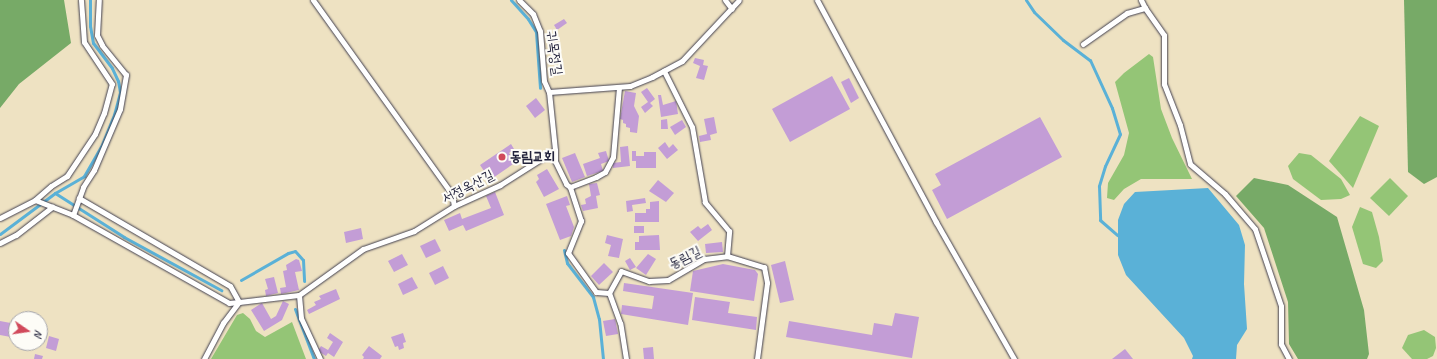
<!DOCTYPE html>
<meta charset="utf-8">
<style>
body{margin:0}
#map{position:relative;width:1437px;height:359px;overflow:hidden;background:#eee2c2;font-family:Caveat,"Poor Story",sans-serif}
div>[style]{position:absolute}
.green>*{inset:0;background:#94c576}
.forest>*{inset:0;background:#77aa67}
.water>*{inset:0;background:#5ab1d7}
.stream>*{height:3px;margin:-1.5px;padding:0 1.5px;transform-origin:1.5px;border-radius:1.5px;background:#5ab1d7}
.building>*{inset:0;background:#c39dd6}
.roads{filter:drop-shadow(0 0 1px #413f4f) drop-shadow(0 0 1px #413f4f)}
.service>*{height:5px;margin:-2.5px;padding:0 2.5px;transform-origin:2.5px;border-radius:2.5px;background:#fff}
.dots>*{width:11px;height:11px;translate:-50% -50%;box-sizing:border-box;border:2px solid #fdfcf7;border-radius:50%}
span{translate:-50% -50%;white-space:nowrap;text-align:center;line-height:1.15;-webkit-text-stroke:4px #fdfcf7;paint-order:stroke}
.street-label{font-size:14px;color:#22223b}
.poi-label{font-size:14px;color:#22223b;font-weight:700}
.left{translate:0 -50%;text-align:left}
.north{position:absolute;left:8px;top:311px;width:40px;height:40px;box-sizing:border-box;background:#fdfcf7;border:1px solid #a5a5ac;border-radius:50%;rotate:103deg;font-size:11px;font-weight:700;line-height:16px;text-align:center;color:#22223b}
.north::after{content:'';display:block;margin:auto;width:14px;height:18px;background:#d1495b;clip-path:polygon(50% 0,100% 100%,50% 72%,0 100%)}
</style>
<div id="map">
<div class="green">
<div style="clip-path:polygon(1149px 54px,1153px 57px,1161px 109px,1172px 138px,1192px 179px,1141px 179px,1124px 189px,1114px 200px,1107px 198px,1108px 183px,1124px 155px,1129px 133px,1115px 82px,1124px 73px)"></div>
<div style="clip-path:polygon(1360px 116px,1379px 126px,1353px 188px,1329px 161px)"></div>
<div style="clip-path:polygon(1299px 153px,1311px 155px,1341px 179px,1350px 195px,1341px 199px,1321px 200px,1293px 179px,1288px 166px)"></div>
<div style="clip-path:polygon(1390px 178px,1408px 196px,1389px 216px,1370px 198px)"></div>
<div style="clip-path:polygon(1360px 207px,1372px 212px,1379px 237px,1383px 261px,1376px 268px,1363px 264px,1352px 227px)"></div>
<div style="clip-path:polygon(243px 313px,250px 319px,256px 331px,265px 337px,292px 322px,306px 359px,211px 359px,237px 315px)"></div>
<div style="clip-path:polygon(1424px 330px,1435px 337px,1436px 348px,1433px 356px,1427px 359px,1412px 359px,1402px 348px,1408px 335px)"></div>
</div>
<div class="forest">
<div style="clip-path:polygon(0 0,64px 0,71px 43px,19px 84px,0 108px)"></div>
<div style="clip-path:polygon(1404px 0,1437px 0,1437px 177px,1424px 184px,1408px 172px)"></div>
<div style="clip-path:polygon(1254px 178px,1288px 185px,1337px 217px,1364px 310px,1369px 354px,1367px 359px,1298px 359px,1289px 344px,1288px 302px,1264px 228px,1236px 196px)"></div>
</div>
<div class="water">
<div style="clip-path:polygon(1208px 188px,1239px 225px,1245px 245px,1244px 284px,1247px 329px,1237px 345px,1236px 359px,1192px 359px,1193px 356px,1184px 338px,1126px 275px,1118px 255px,1118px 220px,1124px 204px,1135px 192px)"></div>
</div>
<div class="stream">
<div style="left:511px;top:0;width:25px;rotate:48deg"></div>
<div style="left:528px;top:19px;width:15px;rotate:58deg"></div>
<div style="left:536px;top:32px;width:56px;rotate:85.9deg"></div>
<div style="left:1026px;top:0;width:14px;rotate:56deg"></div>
<div style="left:1034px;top:12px;width:40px;rotate:44deg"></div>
<div style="left:1063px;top:40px;width:34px;rotate:37deg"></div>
<div style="left:1090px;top:60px;width:53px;rotate:65.4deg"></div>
<div style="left:1112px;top:108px;width:27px;rotate:73deg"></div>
<div style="left:1120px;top:134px;width:35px;rotate:115deg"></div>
<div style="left:1105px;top:166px;width:21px;rotate:107deg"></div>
<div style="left:1099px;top:186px;width:34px;rotate:88deg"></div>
<div style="left:1100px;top:220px;width:23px;rotate:41deg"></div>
<div style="left:55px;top:193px;width:82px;rotate:32.5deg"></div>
<div style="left:124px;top:237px;width:111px;rotate:28.7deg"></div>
<div style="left:0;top:234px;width:69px;rotate:-36.7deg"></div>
<div style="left:55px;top:193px;width:34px;rotate:-30deg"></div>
<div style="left:84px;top:176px;width:34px;rotate:-60deg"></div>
<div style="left:101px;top:147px;width:35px;rotate:-68deg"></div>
<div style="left:114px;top:115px;width:24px;rotate:-75deg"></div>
<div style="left:120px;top:92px;width:11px;rotate:-100deg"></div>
<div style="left:118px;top:81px;width:14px;rotate:-115deg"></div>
<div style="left:112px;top:68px;width:31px;rotate:-127deg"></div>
<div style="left:93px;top:43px;width:17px;rotate:-100deg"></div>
<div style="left:90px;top:26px;width:26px;rotate:-90deg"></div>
<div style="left:564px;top:250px;width:13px;rotate:77deg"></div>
<div style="left:567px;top:263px;width:43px;rotate:52.6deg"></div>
<div style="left:593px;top:297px;width:23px;rotate:75deg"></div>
<div style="left:599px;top:319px;width:40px;rotate:84.3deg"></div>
<div style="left:241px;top:280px;width:54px;rotate:-29.9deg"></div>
<div style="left:288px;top:253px;width:7px;rotate:-16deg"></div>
<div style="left:295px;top:251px;width:12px;rotate:48deg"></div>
<div style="left:303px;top:260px;width:21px;rotate:87deg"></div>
<div style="left:295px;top:309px;width:53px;rotate:69.2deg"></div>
</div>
<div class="building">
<div style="clip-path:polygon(564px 19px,567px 23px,557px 30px,554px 25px)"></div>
<div style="clip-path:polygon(695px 58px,704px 60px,703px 65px,708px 66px,704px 80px,696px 78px,700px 66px,693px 63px)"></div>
<div style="clip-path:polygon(832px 76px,850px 109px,790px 142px,772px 109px)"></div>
<div style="clip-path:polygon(849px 78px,859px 98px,851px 103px,841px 82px)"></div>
<div style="clip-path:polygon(647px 88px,655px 99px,650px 103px,653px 106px,645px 113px,641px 107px,648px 102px,641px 92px)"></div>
<div style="clip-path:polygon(625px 91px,636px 93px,634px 106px,639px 116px,637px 133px,630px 132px,630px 128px,626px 127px,626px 124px,623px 123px,623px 120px,620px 119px)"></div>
<div style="clip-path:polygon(658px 95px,661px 95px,663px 105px,676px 101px,678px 114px,661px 117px)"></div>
<div style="clip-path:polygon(536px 98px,545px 110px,535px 118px,526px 106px)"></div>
<div style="clip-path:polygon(714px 117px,717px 133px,710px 135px,711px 140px,700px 142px,699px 136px,707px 134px,704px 119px)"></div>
<div style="clip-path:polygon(1040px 117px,1062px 157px,947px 219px,932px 190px,941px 185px,935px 174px)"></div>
<div style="clip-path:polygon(667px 119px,668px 129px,661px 129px,661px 120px)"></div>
<div style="clip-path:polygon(682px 120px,686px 127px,675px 135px,670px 127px)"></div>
<div style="clip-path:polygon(665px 142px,669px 148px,673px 144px,678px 150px,667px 159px,658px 148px)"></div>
<div style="clip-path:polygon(511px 144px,514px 149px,509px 153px,516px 162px,490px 180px,480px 165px)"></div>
<div style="clip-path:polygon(628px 146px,630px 166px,613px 168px,613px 163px,621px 162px,620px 147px)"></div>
<div style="clip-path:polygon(606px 151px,609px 161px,601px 164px,603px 171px,587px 176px,583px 164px,600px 158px,598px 153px)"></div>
<div style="clip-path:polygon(632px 151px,636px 151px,636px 156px,644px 156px,644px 152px,656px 152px,656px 168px,636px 168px,636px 161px,632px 161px)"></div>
<div style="clip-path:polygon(575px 153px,585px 177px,572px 182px,562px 158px)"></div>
<div style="clip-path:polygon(547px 169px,559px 189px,544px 197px,536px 182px,539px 179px,537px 175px)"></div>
<div style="clip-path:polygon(658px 180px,674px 193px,666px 202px,649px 191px)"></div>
<div style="clip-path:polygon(597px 183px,600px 195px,596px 196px,598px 208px,583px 211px,581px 205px,586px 204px,585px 199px,591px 196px,589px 184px)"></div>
<div style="clip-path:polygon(495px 192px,504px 215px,466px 231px,463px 225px,449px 231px,444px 220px,460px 213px,462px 219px,491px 208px,486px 196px)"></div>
<div style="clip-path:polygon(567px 196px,570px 205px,566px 206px,574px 227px,571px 236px,560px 240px,546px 204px)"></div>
<div style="clip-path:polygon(645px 198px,646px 203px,632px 205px,633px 211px,627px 212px,626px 201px)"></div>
<div style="clip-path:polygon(659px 201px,659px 222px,635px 222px,635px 213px,646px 213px,646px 209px,650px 209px,650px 202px)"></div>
<div style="clip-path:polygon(708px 224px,712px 230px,698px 241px,690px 232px,698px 226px,701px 229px)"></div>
<div style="clip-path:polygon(634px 226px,644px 226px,644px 233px,634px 233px)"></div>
<div style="clip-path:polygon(361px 228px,363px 239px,346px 243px,344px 232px)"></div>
<div style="clip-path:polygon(607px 235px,623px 239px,619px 258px,608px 256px,611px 245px,605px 243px)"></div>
<div style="clip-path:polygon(659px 235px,660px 250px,635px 250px,635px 242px,639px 242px,639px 236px)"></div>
<div style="clip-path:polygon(435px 239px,441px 251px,426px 258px,420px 246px)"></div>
<div style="clip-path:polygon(722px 242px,723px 252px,706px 253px,705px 244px)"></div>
<div style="clip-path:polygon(402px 254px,408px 265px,394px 272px,388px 261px)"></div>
<div style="clip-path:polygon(648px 254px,656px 259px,646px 275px,636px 268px)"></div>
<div style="clip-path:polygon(630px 258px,636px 267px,630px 270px,625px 261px)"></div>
<div style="clip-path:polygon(296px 259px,299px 260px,302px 271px,295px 272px,299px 290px,281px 294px,280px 288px,286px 287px,283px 271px,287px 270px,286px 265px)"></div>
<div style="clip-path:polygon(785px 261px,794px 300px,780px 303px,771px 265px)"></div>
<div style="clip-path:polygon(604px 263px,613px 272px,599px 285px,591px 276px)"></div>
<div style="clip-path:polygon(723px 264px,755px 270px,758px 274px,754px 301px,690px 291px,693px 271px)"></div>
<div style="clip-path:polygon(443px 266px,449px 278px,435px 285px,429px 273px)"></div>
<div style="clip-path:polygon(274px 277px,278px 293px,266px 296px,265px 290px,268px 289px,265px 279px)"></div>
<div style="clip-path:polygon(412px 277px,418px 288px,403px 295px,398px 284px)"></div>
<div style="clip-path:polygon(624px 283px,693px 293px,688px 325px,621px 314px,622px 305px,652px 309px,654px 296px,623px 291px)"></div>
<div style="clip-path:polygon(336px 289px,340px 299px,309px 314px,307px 310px,316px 305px,314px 302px,321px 299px,319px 296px)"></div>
<div style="clip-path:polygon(695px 297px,730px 302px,728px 313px,757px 317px,756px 330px,692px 320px)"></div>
<div style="clip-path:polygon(283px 301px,289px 304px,282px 320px,264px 331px,251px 310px,262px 303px,271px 319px,276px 316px)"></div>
<div style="clip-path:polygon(895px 313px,919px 317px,912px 358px,786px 337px,789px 321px,872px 335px,874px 323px,892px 326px)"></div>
<div style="clip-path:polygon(615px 319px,618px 334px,606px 336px,603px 321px)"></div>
<div style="clip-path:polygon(0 321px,16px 324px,16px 338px,0 335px)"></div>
<div style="clip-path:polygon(330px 333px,343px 342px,334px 357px,328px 353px,326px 356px,318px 351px,321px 346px,328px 350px,333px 342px,327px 338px)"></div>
<div style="clip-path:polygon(403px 333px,406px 342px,403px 343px,404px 348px,399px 350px,398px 346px,395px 347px,391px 337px)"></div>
<div style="clip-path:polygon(49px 336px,59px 339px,56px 351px,46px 348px)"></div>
<div style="clip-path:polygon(369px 346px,382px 356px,380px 359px,363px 359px,364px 357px,362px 355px)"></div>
<div style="clip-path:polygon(653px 347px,654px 359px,644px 359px,643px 348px)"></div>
<div style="clip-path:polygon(1125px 349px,1133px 359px,1112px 359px)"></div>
<div style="clip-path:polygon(35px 354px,43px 356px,42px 359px,34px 359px)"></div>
</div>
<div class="roads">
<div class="service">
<div style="left:313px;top:0;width:239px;rotate:54.4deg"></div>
<div style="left:452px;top:194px;width:12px;rotate:81deg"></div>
<div style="left:519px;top:0;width:20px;rotate:45deg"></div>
<div style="left:533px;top:14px;width:18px;rotate:68deg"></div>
<div style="left:540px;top:31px;width:50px;rotate:85.4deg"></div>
<div style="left:544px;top:81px;width:12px;rotate:66deg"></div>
<div style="left:725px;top:0;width:11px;rotate:52deg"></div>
<div style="left:817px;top:0;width:252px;rotate:61.8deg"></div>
<div style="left:936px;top:222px;width:158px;rotate:60.3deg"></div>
<div style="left:1141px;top:0;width:9px;rotate:63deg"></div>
<div style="left:1145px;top:8px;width:33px;rotate:55deg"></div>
<div style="left:1164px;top:35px;width:49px;rotate:90deg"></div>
<div style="left:1164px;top:84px;width:44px;rotate:68.7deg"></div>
<div style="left:1180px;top:125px;width:40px;rotate:75.6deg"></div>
<div style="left:1190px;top:164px;width:46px;rotate:40.6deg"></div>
<div style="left:1225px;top:194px;width:46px;rotate:49.4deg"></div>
<div style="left:1255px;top:229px;width:81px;rotate:71.3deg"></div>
<div style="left:1281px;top:306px;width:38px;rotate:90deg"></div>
<div style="left:1281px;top:344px;width:17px;rotate:62deg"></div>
<div style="left:1083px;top:44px;width:54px;rotate:-35.2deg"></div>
<div style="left:1127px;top:13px;width:19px;rotate:-16deg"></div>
<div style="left:555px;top:150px;width:11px;rotate:90deg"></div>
<div style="left:555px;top:161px;width:25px;rotate:64deg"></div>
<div style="left:566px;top:184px;width:5px;rotate:37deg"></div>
<div style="left:35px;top:200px;width:41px;rotate:21.5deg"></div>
<div style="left:73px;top:215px;width:179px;rotate:29.4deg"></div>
<div style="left:229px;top:303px;width:10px;rotate:-6deg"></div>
<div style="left:239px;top:302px;width:18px;rotate:-119deg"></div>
<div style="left:230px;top:286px;width:175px;rotate:-149.8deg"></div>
<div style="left:73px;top:215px;width:30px;rotate:-70deg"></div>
<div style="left:83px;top:187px;width:20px;rotate:-57deg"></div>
<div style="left:94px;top:170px;width:66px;rotate:-66.9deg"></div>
<div style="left:120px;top:109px;width:35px;rotate:-80deg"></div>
<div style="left:126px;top:75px;width:38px;rotate:-129deg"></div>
<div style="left:102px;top:45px;width:11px;rotate:-117deg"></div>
<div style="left:97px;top:35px;width:35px;rotate:-87deg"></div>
<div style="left:0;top:218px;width:39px;rotate:-27deg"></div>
<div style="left:35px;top:200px;width:21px;rotate:-41deg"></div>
<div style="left:51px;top:186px;width:19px;rotate:-32deg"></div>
<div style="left:67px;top:176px;width:50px;rotate:-56.3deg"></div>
<div style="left:95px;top:134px;width:23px;rotate:-67deg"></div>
<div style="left:104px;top:113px;width:30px;rotate:-75deg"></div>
<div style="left:112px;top:84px;width:50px;rotate:-123.7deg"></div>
<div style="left:84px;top:42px;width:42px;rotate:-94.1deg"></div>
<div style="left:0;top:243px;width:18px;rotate:-27deg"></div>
<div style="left:16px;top:235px;width:46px;rotate:-37.9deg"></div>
<div style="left:727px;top:256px;width:39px;rotate:17deg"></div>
<div style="left:764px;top:267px;width:16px;rotate:79deg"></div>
<div style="left:767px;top:283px;width:77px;rotate:97.5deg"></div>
<div style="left:609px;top:293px;width:13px;rotate:-176deg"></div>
<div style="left:596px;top:292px;width:48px;rotate:-125.7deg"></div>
<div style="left:568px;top:253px;width:35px;rotate:-68deg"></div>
<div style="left:581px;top:221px;width:36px;rotate:-108deg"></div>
<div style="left:570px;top:187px;width:28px;rotate:-21deg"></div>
<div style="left:596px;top:177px;width:10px;rotate:-29deg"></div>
<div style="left:605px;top:172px;width:17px;rotate:-62deg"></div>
<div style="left:613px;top:157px;width:70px;rotate:-85.1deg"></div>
<div style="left:299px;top:295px;width:23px;rotate:85deg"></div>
<div style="left:301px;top:318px;width:45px;rotate:65.1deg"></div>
<div style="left:204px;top:359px;width:41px;rotate:-62.2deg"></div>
<div style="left:223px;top:323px;width:26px;rotate:-53deg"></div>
<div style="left:239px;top:302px;width:60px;rotate:-6.7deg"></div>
<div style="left:299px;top:295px;width:79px;rotate:-35.7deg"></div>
<div style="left:363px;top:249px;width:54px;rotate:-19.4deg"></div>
<div style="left:414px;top:231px;width:47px;rotate:-32deg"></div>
<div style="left:454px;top:206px;width:51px;rotate:-24.5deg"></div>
<div style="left:500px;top:185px;width:65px;rotate:-32.5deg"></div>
<div style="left:555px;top:150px;width:58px;rotate:-95.9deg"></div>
<div style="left:549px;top:92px;width:81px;rotate:-4.2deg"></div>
<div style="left:630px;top:86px;width:24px;rotate:-22deg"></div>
<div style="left:652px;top:77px;width:34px;rotate:-28deg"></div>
<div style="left:682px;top:61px;width:83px;rotate:-46.9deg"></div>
<div style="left:626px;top:359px;width:36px;rotate:-99deg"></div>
<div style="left:620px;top:323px;width:32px;rotate:-110deg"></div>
<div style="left:609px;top:293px;width:25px;rotate:-61deg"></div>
<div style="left:621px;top:271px;width:30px;rotate:20deg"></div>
<div style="left:649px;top:281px;width:19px;rotate:-3deg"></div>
<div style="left:668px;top:280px;width:42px;rotate:-30.3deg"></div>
<div style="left:704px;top:259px;width:23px;rotate:-7deg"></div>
<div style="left:727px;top:256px;width:25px;rotate:-85deg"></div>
<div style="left:729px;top:231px;width:38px;rotate:-130deg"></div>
<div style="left:705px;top:202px;width:76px;rotate:-99.8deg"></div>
<div style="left:692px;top:127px;width:63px;rotate:-116.6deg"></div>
</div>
</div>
<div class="dots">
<div style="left:502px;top:157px;background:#d1495b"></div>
</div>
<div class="street-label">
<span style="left:554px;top:53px;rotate:82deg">귀목정길</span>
<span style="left:468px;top:187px;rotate:-27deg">서정옥산길</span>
<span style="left:685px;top:258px;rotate:-26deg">동림길</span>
</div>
<div class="poi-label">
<span class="left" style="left:510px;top:157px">동림교회</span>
</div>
<div class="north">N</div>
</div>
